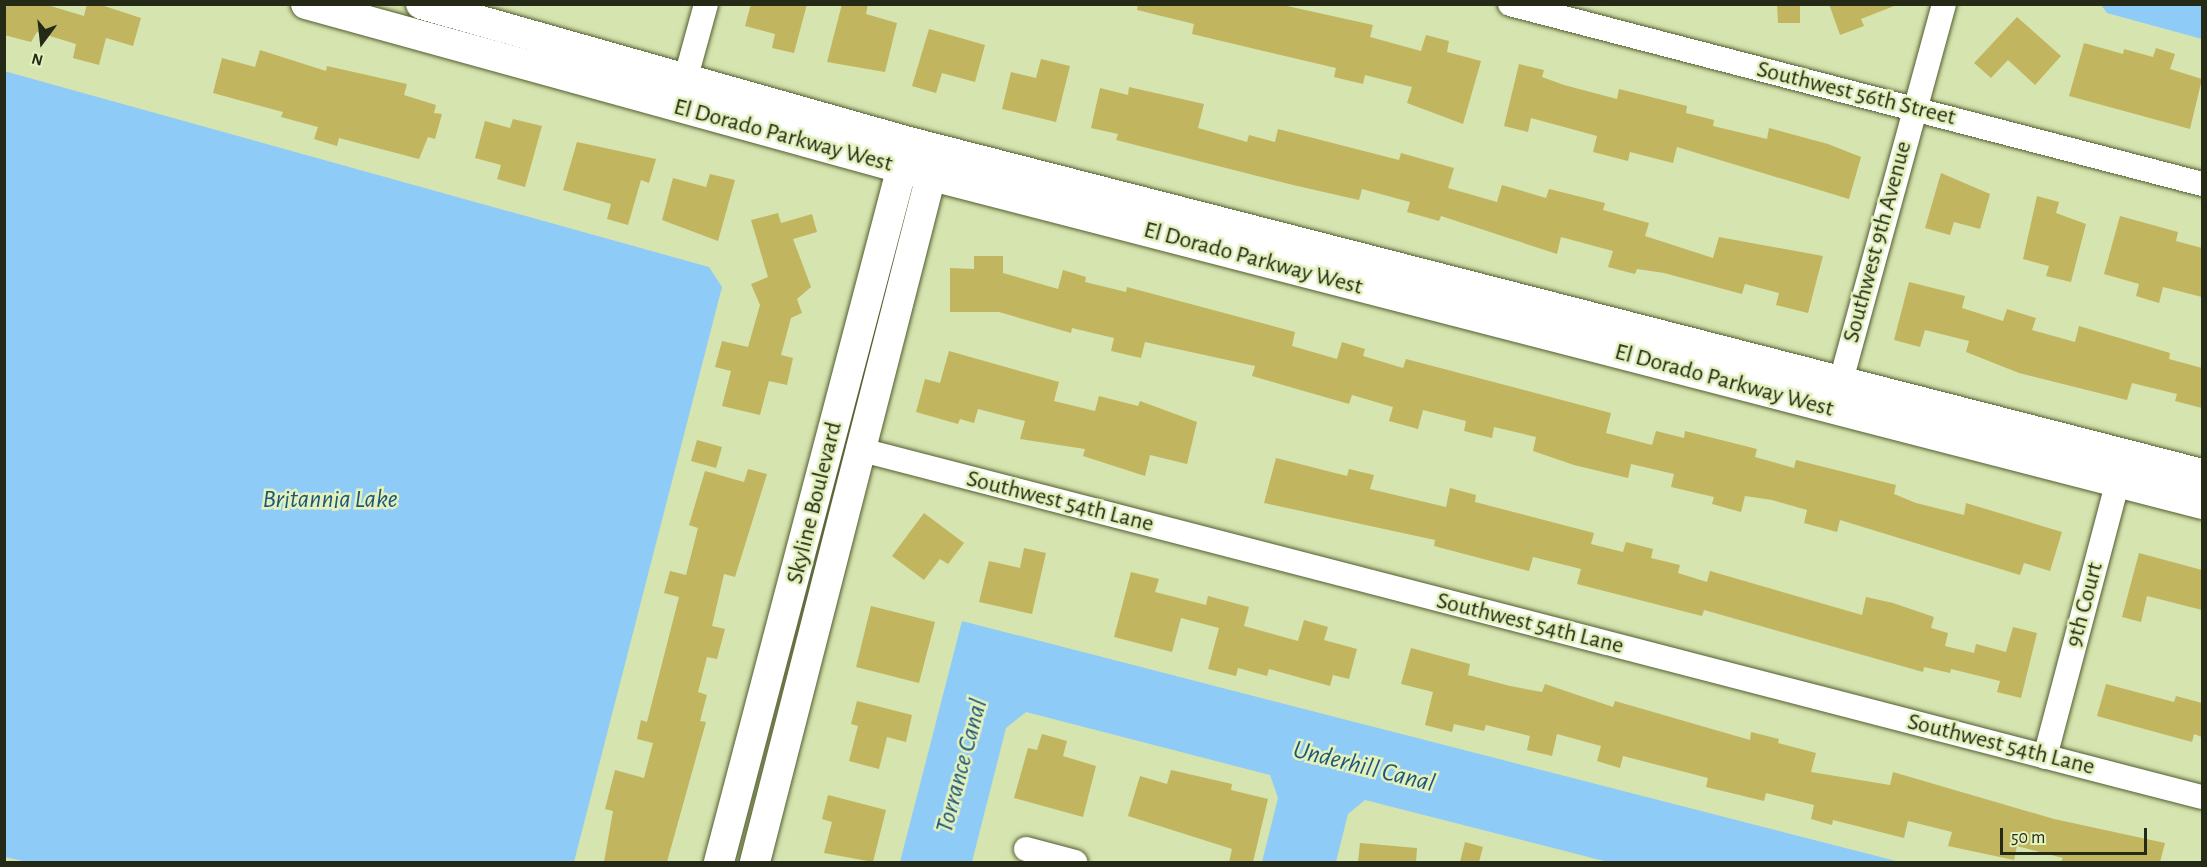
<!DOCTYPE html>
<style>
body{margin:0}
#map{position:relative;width:2207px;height:867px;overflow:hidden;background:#d6e4b0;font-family:"Alegreya Sans",sans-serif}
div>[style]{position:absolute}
.water>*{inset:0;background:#8fcbf7}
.building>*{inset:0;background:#c2b55f}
.roads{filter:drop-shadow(0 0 2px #525d2e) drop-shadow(0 0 2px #525d2e)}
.minor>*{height:24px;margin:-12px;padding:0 12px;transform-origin:12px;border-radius:12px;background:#fff}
.tertiary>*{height:30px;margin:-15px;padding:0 15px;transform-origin:15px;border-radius:15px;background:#fff}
span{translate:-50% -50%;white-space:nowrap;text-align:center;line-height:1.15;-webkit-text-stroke:5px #e3f1bd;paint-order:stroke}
.street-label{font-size:24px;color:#252a16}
.water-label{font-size:26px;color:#1d567a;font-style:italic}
.frame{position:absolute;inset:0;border:6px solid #252a16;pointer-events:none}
.north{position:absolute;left:12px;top:12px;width:60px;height:60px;-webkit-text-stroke:4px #e3f1bd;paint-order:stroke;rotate:195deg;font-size:16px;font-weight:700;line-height:24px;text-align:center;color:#252a16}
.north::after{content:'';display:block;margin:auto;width:21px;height:27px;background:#252a16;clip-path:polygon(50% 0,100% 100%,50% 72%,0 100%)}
.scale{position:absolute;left:2000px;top:828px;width:147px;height:27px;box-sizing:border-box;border:3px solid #252a16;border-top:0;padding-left:8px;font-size:18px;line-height:21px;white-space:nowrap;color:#252a16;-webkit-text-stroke:4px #e3f1bd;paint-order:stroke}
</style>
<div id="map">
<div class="water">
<div style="clip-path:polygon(2101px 5px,2202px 5px,2202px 39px,2107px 13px)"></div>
<div style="clip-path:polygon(4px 71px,709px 267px,722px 287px,574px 862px,27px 862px,5px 857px)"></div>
<div style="clip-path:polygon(962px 621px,1900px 862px,1608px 862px,1365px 800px,1348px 814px,1336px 862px,1262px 862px,1278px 798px,1270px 775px,1026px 712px,1006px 728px,972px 862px,900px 862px)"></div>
</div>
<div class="building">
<div style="clip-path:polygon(4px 4px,44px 4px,84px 16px,87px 4px,98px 4px,141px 18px,133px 46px,106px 38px,99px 65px,73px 58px,76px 44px,37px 32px,31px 42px,4px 35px)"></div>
<div style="clip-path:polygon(751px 4px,807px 4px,794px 53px,772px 48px,775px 34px,745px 26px)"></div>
<div style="clip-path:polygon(842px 4px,868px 4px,866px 14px,897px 23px,885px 72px,827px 62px)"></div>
<div style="clip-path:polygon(1138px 4px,1278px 4px,1373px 25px,1370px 37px,1421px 51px,1426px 35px,1449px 41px,1447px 52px,1481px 61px,1463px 124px,1407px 103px,1412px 87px,1365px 75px,1363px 84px,1334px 77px,1336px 68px,1192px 34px,1194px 24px,1137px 10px)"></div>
<div style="clip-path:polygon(1777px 4px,1800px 4px,1800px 23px,1778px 23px)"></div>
<div style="clip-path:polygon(1829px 4px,1894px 4px,1894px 6px,1861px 19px,1864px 26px,1840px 35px)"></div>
<div style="clip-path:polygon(2017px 17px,2061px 56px,2035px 85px,2008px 60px,1991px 78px,1974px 63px)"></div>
<div style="clip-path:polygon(929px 29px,985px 45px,975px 82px,942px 73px,936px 93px,912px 86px)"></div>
<div style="clip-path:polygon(2084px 43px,2123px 54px,2124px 49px,2153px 57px,2156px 48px,2175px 54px,2170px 69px,2202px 79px,2190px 129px,2069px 96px)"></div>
<div style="clip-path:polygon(260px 50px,326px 71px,327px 66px,407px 84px,404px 95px,436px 105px,434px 113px,442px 114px,435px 139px,428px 137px,419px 159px,339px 138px,337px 146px,314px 139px,318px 127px,281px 117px,283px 112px,213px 93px,222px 58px,255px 67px)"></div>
<div style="clip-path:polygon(1041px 59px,1070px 66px,1056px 122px,1002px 109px,1011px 72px,1036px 78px)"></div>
<div style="clip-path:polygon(1519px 64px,1544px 70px,1542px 77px,1564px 85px,1617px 99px,1619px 89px,1687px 106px,1686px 113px,1714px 120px,1713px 126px,1767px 139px,1769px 128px,1828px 144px,1861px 157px,1849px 199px,1677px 147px,1673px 163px,1630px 152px,1628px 161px,1593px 152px,1597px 136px,1531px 118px,1528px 132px,1504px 126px)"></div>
<div style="clip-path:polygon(1129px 87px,1204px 104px,1198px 128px,1247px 142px,1249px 135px,1275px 142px,1278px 129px,1399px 160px,1401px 153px,1454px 168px,1448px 188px,1497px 202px,1502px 185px,1546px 198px,1549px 189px,1605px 203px,1603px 210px,1649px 223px,1645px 236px,1713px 258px,1719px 237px,1823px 256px,1808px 313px,1776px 305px,1779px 293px,1745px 284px,1742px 294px,1664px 273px,1637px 269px,1635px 274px,1608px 267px,1613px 251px,1561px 237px,1557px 254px,1441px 216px,1439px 221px,1407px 212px,1410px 202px,1362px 189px,1359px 200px,1293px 185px,1116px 140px,1118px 134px,1091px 128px,1100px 88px,1128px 95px)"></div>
<div style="clip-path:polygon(513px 119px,542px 126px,525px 187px,497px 179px,501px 165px,475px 158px,485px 121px,510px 128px)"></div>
<div style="clip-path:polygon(577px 142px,656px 159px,649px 183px,641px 180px,628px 225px,607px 219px,611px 204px,563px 190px)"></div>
<div style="clip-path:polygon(1941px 173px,1990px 194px,1980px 229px,1954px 222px,1950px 235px,1925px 228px)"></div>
<div style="clip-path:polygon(710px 174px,735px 180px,718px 241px,662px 220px,673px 178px,706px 187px)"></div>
<div style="clip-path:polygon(2037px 196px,2059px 202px,2056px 213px,2086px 224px,2071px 282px,2046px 276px,2049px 266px,2023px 259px)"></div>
<div style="clip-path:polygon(778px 213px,781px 223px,812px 214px,817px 232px,793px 239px,811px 287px,797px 299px,802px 313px,791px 318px,781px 355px,793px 358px,787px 385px,769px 381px,760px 415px,722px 406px,731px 371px,715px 367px,722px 341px,748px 347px,760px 305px,751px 284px,768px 277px,751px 220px)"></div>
<div style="clip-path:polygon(2120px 216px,2178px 232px,2176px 241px,2202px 248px,2202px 297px,2163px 287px,2159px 303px,2136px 296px,2139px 284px,2104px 274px)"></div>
<div style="clip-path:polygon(974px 256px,1003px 256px,1003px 273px,1058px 289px,1063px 270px,1086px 277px,1085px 282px,1126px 292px,1127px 287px,1295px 332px,1292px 346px,1337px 359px,1342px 342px,1365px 349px,1363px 356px,1403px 368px,1406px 359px,1611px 413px,1606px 433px,1652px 445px,1656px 431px,1684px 438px,1685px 431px,1757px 449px,1755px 457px,1794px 468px,1796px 460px,1896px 485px,1894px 494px,1916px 503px,1964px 515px,1966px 503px,2062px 532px,2050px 571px,2024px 563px,2020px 575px,1840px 520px,1837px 532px,1804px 523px,1807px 510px,1772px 500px,1745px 496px,1741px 512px,1712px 504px,1714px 497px,1671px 487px,1674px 474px,1631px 464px,1628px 478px,1574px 465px,1533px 451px,1536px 437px,1494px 427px,1492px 438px,1464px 431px,1466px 421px,1423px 410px,1418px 429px,1389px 421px,1393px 407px,1352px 395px,1349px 404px,1252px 376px,1255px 366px,1145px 342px,1141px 358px,1111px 351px,1114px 338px,1072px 328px,1071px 333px,999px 312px,950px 312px,950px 268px,974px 269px)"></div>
<div style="clip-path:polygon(1909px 282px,1965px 296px,1962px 308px,2003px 321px,2007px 309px,2036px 318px,2032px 330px,2075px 342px,2079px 326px,2170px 353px,2169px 359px,2202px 368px,2202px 408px,2175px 401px,2177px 394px,2132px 383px,2127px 400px,2019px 373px,1966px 352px,1969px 341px,1925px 330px,1920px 347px,1894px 340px)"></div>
<div style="clip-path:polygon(949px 351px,1059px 382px,1054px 401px,1095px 411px,1099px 396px,1138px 406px,1140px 401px,1197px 422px,1187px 464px,1150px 455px,1145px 476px,1083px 456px,1085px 449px,1020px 439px,1025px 421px,978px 409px,974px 423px,960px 419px,958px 424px,916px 412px,925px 379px,940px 383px)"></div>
<div style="clip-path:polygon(697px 440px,722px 447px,716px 468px,691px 461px)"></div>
<div style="clip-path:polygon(1276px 458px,1347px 476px,1349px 469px,1374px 475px,1370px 489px,1446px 507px,1450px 488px,1476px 495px,1475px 502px,1594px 533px,1591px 544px,1623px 552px,1626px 542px,1653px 549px,1651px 558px,1680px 565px,1678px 573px,1707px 582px,1710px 571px,1862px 615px,1866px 597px,1893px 603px,1934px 617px,1931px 628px,1948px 633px,1945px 646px,1974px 653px,1976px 644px,2006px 652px,2013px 627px,2037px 633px,2021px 698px,1997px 692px,2000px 681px,1951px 669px,1950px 673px,1924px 667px,1923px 672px,1704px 610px,1702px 616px,1577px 584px,1581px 569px,1533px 557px,1529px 571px,1434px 546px,1435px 540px,1264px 503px)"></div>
<div style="clip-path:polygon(748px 469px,767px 474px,735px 577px,724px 574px,712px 626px,725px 629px,717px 659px,707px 657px,698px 692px,707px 695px,700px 721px,706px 722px,667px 862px,604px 862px,613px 811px,605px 809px,615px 770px,644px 778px,653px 743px,637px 739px,641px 720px,647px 722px,679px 597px,664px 593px,670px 571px,686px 575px,698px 528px,689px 525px,705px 471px,744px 482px)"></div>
<div style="clip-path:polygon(924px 513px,964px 543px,948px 564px,940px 559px,924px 580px,892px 556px)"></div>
<div style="clip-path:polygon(1024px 548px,1046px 553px,1032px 614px,979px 602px,989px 561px,1020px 568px)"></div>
<div style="clip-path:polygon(2139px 553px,2202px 570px,2202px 610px,2147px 596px,2141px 622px,2122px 617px)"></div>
<div style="clip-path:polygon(1131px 572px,1159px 579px,1155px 592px,1206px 605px,1208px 596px,1249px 607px,1244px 626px,1298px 641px,1304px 620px,1328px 627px,1324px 640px,1357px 649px,1349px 679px,1333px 675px,1330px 686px,1269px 669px,1267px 676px,1238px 668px,1236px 676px,1208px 669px,1219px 628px,1181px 618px,1172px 652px,1114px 637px)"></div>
<div style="clip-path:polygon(871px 606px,935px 622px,919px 683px,856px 667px)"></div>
<div style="clip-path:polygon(1411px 648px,1470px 664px,1468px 675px,1510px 686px,1542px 692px,1545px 684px,1613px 707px,1615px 701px,1750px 740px,1751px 732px,1779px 739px,1778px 743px,1816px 753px,1811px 772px,1890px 785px,1893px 772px,2054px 819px,2165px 843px,2160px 862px,2061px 862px,2063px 858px,2017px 846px,2014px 860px,1948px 846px,1952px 832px,1908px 821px,1904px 838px,1833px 820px,1832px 825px,1811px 819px,1814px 805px,1766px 793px,1764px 801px,1706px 787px,1708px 778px,1623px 756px,1620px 768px,1597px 761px,1601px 746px,1557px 734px,1552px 756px,1527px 750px,1530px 736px,1486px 725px,1484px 731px,1454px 724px,1452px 732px,1425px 725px,1433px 692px,1401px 684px)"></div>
<div style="clip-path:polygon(2106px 684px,2174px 702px,2176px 696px,2202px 703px,2202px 737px,2194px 734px,2192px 742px,2097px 716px)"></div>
<div style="clip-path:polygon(857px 701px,912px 715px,906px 742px,887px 737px,879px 769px,849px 761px,858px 726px,851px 724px)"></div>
<div style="clip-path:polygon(1042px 734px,1067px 741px,1063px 756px,1096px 766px,1083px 817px,1014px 798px,1028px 748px,1037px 750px)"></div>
<div style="clip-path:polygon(1171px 770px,1232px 784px,1231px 790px,1268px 799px,1253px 862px,1229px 862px,1232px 849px,1128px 816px,1140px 776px,1167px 784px)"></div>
<div style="clip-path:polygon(828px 795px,886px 810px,873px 862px,824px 853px,832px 822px,822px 819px)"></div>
<div style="clip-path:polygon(1465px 842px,1483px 847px,1479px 862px,1460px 862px)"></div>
<div style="clip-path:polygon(1360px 843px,1417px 848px,1416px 862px,1358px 862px)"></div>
</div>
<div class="roads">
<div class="minor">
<div style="left:1510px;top:4px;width:715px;rotate:14.58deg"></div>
<div style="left:681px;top:95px;width:94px;rotate:-74.6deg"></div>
<div style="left:1836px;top:399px;width:409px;rotate:-74.7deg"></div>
<div style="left:858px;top:449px;width:1388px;rotate:14.52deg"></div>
<div style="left:2045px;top:757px;width:301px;rotate:-75.2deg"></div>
<div style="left:1026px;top:849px;width:51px;rotate:14.9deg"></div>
</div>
<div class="tertiary">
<div style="left:306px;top:4px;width:617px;rotate:15.41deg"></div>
<div style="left:901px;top:168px;width:1344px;rotate:14.48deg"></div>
<div style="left:421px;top:4px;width:507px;rotate:15.79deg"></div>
<div style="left:909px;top:142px;width:1335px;rotate:14.4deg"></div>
<div style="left:719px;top:862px;width:738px;rotate:-75.25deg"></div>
<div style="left:755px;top:862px;width:729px;rotate:-75.62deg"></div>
</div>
</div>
<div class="street-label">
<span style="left:1856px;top:94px;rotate:14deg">Southwest 56th Street</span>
<span style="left:783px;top:136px;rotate:15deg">El Dorado Parkway West</span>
<span style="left:1878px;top:242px;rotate:-75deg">Southwest 9th Avenue</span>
<span style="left:1253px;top:259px;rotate:15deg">El Dorado Parkway West</span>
<span style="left:1724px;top:381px;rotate:15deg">El Dorado Parkway West</span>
<span style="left:1060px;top:502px;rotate:14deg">Southwest 54th Lane</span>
<span style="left:815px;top:503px;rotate:-76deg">Skyline Boulevard</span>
<span style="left:2085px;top:605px;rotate:-75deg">9th Court</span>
<span style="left:1530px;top:624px;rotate:14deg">Southwest 54th Lane</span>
<span style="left:2001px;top:745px;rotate:14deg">Southwest 54th Lane</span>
</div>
<div class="water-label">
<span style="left:330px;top:500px">Britannia Lake</span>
<span style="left:962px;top:766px;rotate:-75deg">Torrance Canal</span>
<span style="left:1364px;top:767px;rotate:14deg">Underhill Canal</span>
</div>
<div class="frame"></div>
<div class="north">N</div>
<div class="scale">50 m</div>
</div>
